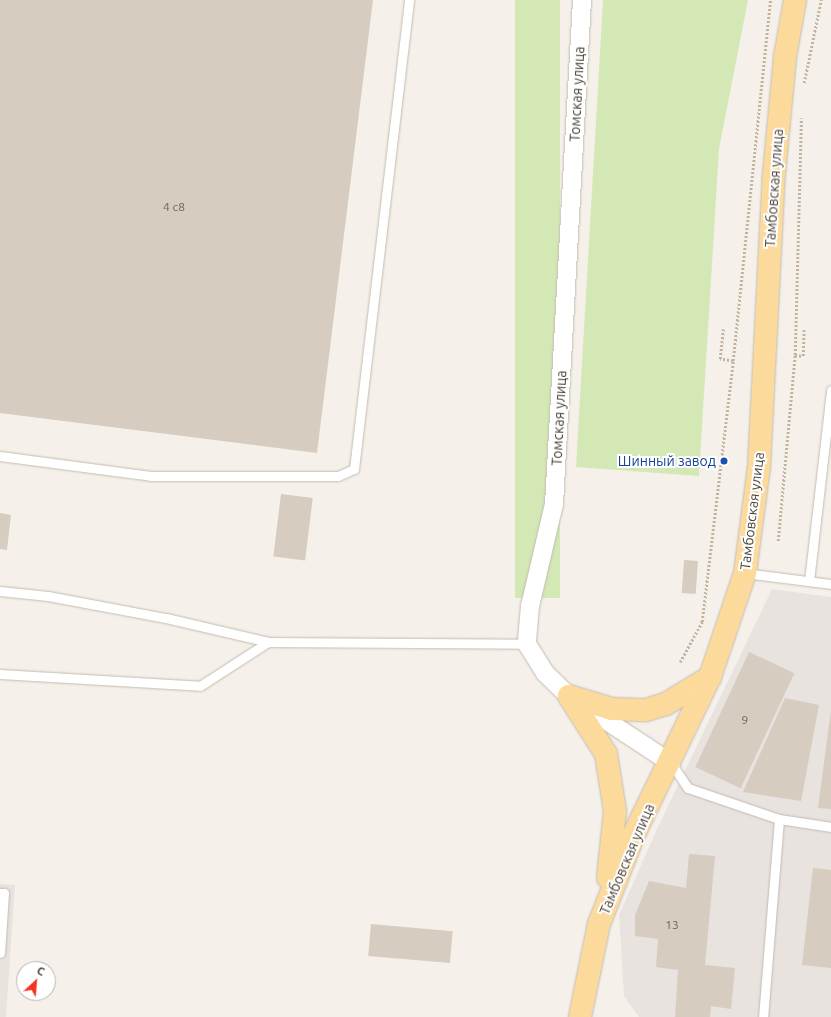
<!DOCTYPE html>
<meta charset="utf-8">
<style>
body{margin:0}
#map{position:relative;width:831px;height:1017px;overflow:hidden;background:#f5f1ea;font-family:Ubuntu,sans-serif}
div>[style]{position:absolute}
[style*='--x']{left:calc(var(--x)*1px);top:calc(var(--y)*1px);width:calc(var(--w)*1px);rotate:calc(var(--a)*1deg)}
.industrial>*{inset:0;background:#e8e3df}
.green>*{inset:0;background:#d4e8b5;transform-origin:0 0}
.building>*{inset:0;background:#d6ccc0;transform-origin:0 0}
.path>*{height:2.5px;margin-top:-1.25px;transform-origin:0;background:repeating-linear-gradient(90deg,#c2b39e 0 2px,transparent 0 4px)}
.roads{filter:drop-shadow(0 0 1px #c3bbb0) drop-shadow(0 0 1px #c3bbb0)}
.service>*{height:9px;margin:-4.5px;padding:0 4.5px;transform-origin:4.5px;border-radius:4.5px;background:#fff}
.minor>*{height:18px;margin:-9px;padding:0 9px;transform-origin:9px;border-radius:9px;background:#fff}
.primary>*{height:22px;margin:-11px;padding:0 11px;transform-origin:11px;border-radius:11px;background:#fcda9c}
.dots>*{width:11px;height:11px;translate:-50% -50%;box-sizing:border-box;border:2px solid #fff;border-radius:50%}
span{translate:-50% -50%;white-space:nowrap;text-align:center;line-height:1.15;-webkit-text-stroke:4px #fff;paint-order:stroke}
.number-label{font-size:12px;color:#6c645a}
.number-label span{-webkit-text-stroke-width:0}
.street-label{font-size:14px;color:#494138}
.transit-label{font-size:14px;color:#164399}
.right{translate:-100% -50%;text-align:right}
.north{position:absolute;left:16px;top:961px;width:40px;height:40px;box-sizing:border-box;background:#fff;border:1px solid #b6b3af;border-radius:50%;rotate:26deg;font-size:11px;font-weight:700;line-height:16px;text-align:center;color:#494138}
.north::after{content:'';display:block;margin:auto;width:14px;height:18px;background:#f53321;clip-path:polygon(50% 0,100% 100%,50% 72%,0 100%)}
</style>
<div id="map">
<div class="industrial">
<div style="clip-path:polygon(772px 589px,831px 597px,831px 1017px,639px 1017px,624px 996px,619px 915px,657px 829px)"></div>
<div style="clip-path:polygon(0 884px,15px 885px,6px 1017px,0 1017px)"></div>
</div>
<div class="green">
<div style="left:515px;top:0;width:45px;height:598px"></div>
<div style="clip-path:polygon(603px 0,748px 0,719px 149px,699px 476px,576px 467px)"></div>
</div>
<div class="building">
<div style="clip-path:polygon(0 0,373px 0,317px 453px,0 413px)"></div>
<div style="left:281px;top:494px;width:32px;height:63px;rotate:7deg"></div>
<div style="clip-path:polygon(0 513px,11px 515px,7px 550px,0 549px)"></div>
<div style="left:684px;top:560px;width:14px;height:33px;rotate:4deg"></div>
<div style="left:749px;top:652px;width:50px;height:127px;rotate:25deg"></div>
<div style="clip-path:polygon(785px 698px,819px 705px,801px 801px,743px 792px)"></div>
<div style="clip-path:polygon(831px 710px,831px 809px,818px 808px)"></div>
<div style="clip-path:polygon(689px 854px,715px 856px,705px 965px,735px 968px,731px 1009px,711px 1006px,710px 1017px,675px 1017px,678px 970px,656px 967px,658px 939px,635px 936px,635px 915px,649px 881px,686px 888px)"></div>
<div style="clip-path:polygon(813px 868px,831px 870px,831px 968px,802px 965px)"></div>
<div style="left:371px;top:924px;width:82px;height:32px;rotate:5deg"></div>
</div>
<div class="path">
<div style="--x:804;--y:83;--w:85;--a:-78.4"></div>
<div style="--x:795;--y:355;--w:237;--a:-88.5"></div>
<div style="--x:733;--y:361;--w:363;--a:-84.1"></div>
<div style="--x:778;--y:541;--w:187;--a:-84.8"></div>
<div style="--x:795;--y:355;--w:8;--a:7"></div>
<div style="--x:803;--y:356;--w:26;--a:-88"></div>
<div style="--x:680;--y:662;--w:46;--a:-61.2"></div>
<div style="--x:702;--y:622;--w:263;--a:-83.2"></div>
<div style="--x:733;--y:361;--w:13;--a:-171"></div>
<div style="--x:720;--y:359;--w:30;--a:-84"></div>
</div>
<div class="roads">
<div class="service">
<div style="--x:0;--y:456;--w:152;--a:7.5"></div>
<div style="--x:151;--y:476;--w:187;--a:0"></div>
<div style="--x:338;--y:476;--w:17;--a:-24"></div>
<div style="--x:354;--y:469;--w:472;--a:-83.3"></div>
<div style="--x:745;--y:573;--w:87;--a:7.3"></div>
<div style="--x:809;--y:581;--w:192;--a:-83.4"></div>
<div style="--x:0;--y:591;--w:48;--a:5.9"></div>
<div style="--x:48;--y:596;--w:120;--a:10.6"></div>
<div style="--x:166;--y:618;--w:105;--a:13.2"></div>
<div style="--x:0;--y:674;--w:200;--a:3.4"></div>
<div style="--x:200;--y:686;--w:81;--a:-32.9"></div>
<div style="--x:268;--y:642;--w:259;--a:0.4"></div>
<div style="--x:671;--y:763;--w:30;--a:56"></div>
<div style="--x:688;--y:788;--w:96;--a:18.8"></div>
<div style="--x:779;--y:819;--w:199;--a:94.6"></div>
<div style="--x:779;--y:819;--w:53;--a:8.7"></div>
<div style="--x:0;--y:893;--w:4;--a:0"></div>
<div style="--x:4;--y:893;--w:60;--a:93.8"></div>
</div>
<div class="minor">
<div style="--x:582;--y:0;--w:505;--a:93.18"></div>
<div style="--x:554;--y:504;--w:105;--a:103.2"></div>
<div style="--x:530;--y:606;--w:38;--a:95"></div>
<div style="--x:527;--y:644;--w:34;--a:58"></div>
<div style="--x:545;--y:673;--w:33;--a:44"></div>
<div style="--x:569;--y:696;--w:122;--a:33.3"></div>
</div>
<div class="primary">
<div style="--x:569;--y:696;--w:69;--a:57.5"></div>
<div style="--x:606;--y:754;--w:58;--a:81"></div>
<div style="--x:615;--y:811;--w:67;--a:96"></div>
<div style="--x:569;--y:696;--w:45;--a:16.8"></div>
<div style="--x:612;--y:709;--w:34;--a:2"></div>
<div style="--x:646;--y:710;--w:21;--a:-17"></div>
<div style="--x:666;--y:704;--w:52;--a:-31.5"></div>
<div style="--x:580;--y:1017;--w:95;--a:-78.5"></div>
<div style="--x:599;--y:924;--w:99;--a:-68.6"></div>
<div style="--x:635;--y:832;--w:172;--a:-64.2"></div>
<div style="--x:710;--y:677;--w:110;--a:-71.4"></div>
<div style="--x:745;--y:573;--w:107;--a:-82.5"></div>
<div style="--x:759;--y:467;--w:293;--a:-87.1"></div>
<div style="--x:774;--y:174;--w:118;--a:-84.6"></div>
<div style="--x:785;--y:57;--w:58;--a:-80"></div>
</div>
</div>
<div class="dots">
<div style="left:724px;top:461px;background:#1a4fb4"></div>
</div>
<div class="number-label">
<span style="left:174px;top:207px">4 с8</span>
<span style="left:745px;top:720px">9</span>
<span style="left:672px;top:925px">13</span>
</div>
<div class="street-label">
<span style="left:577px;top:94px;rotate:-87deg">Томская улица</span>
<span style="left:774px;top:188px;rotate:-86deg">Тамбовская улица</span>
<span style="left:559px;top:418px;rotate:-87deg">Томская улица</span>
<span style="left:752px;top:511px;rotate:-83deg">Тамбовская улица</span>
<span style="left:627px;top:859px;rotate:-67deg">Тамбовская улица</span>
</div>
<div class="transit-label">
<span class="right" style="left:716px;top:461px">Шинный завод</span>
</div>
<div class="north">С</div>
</div>
